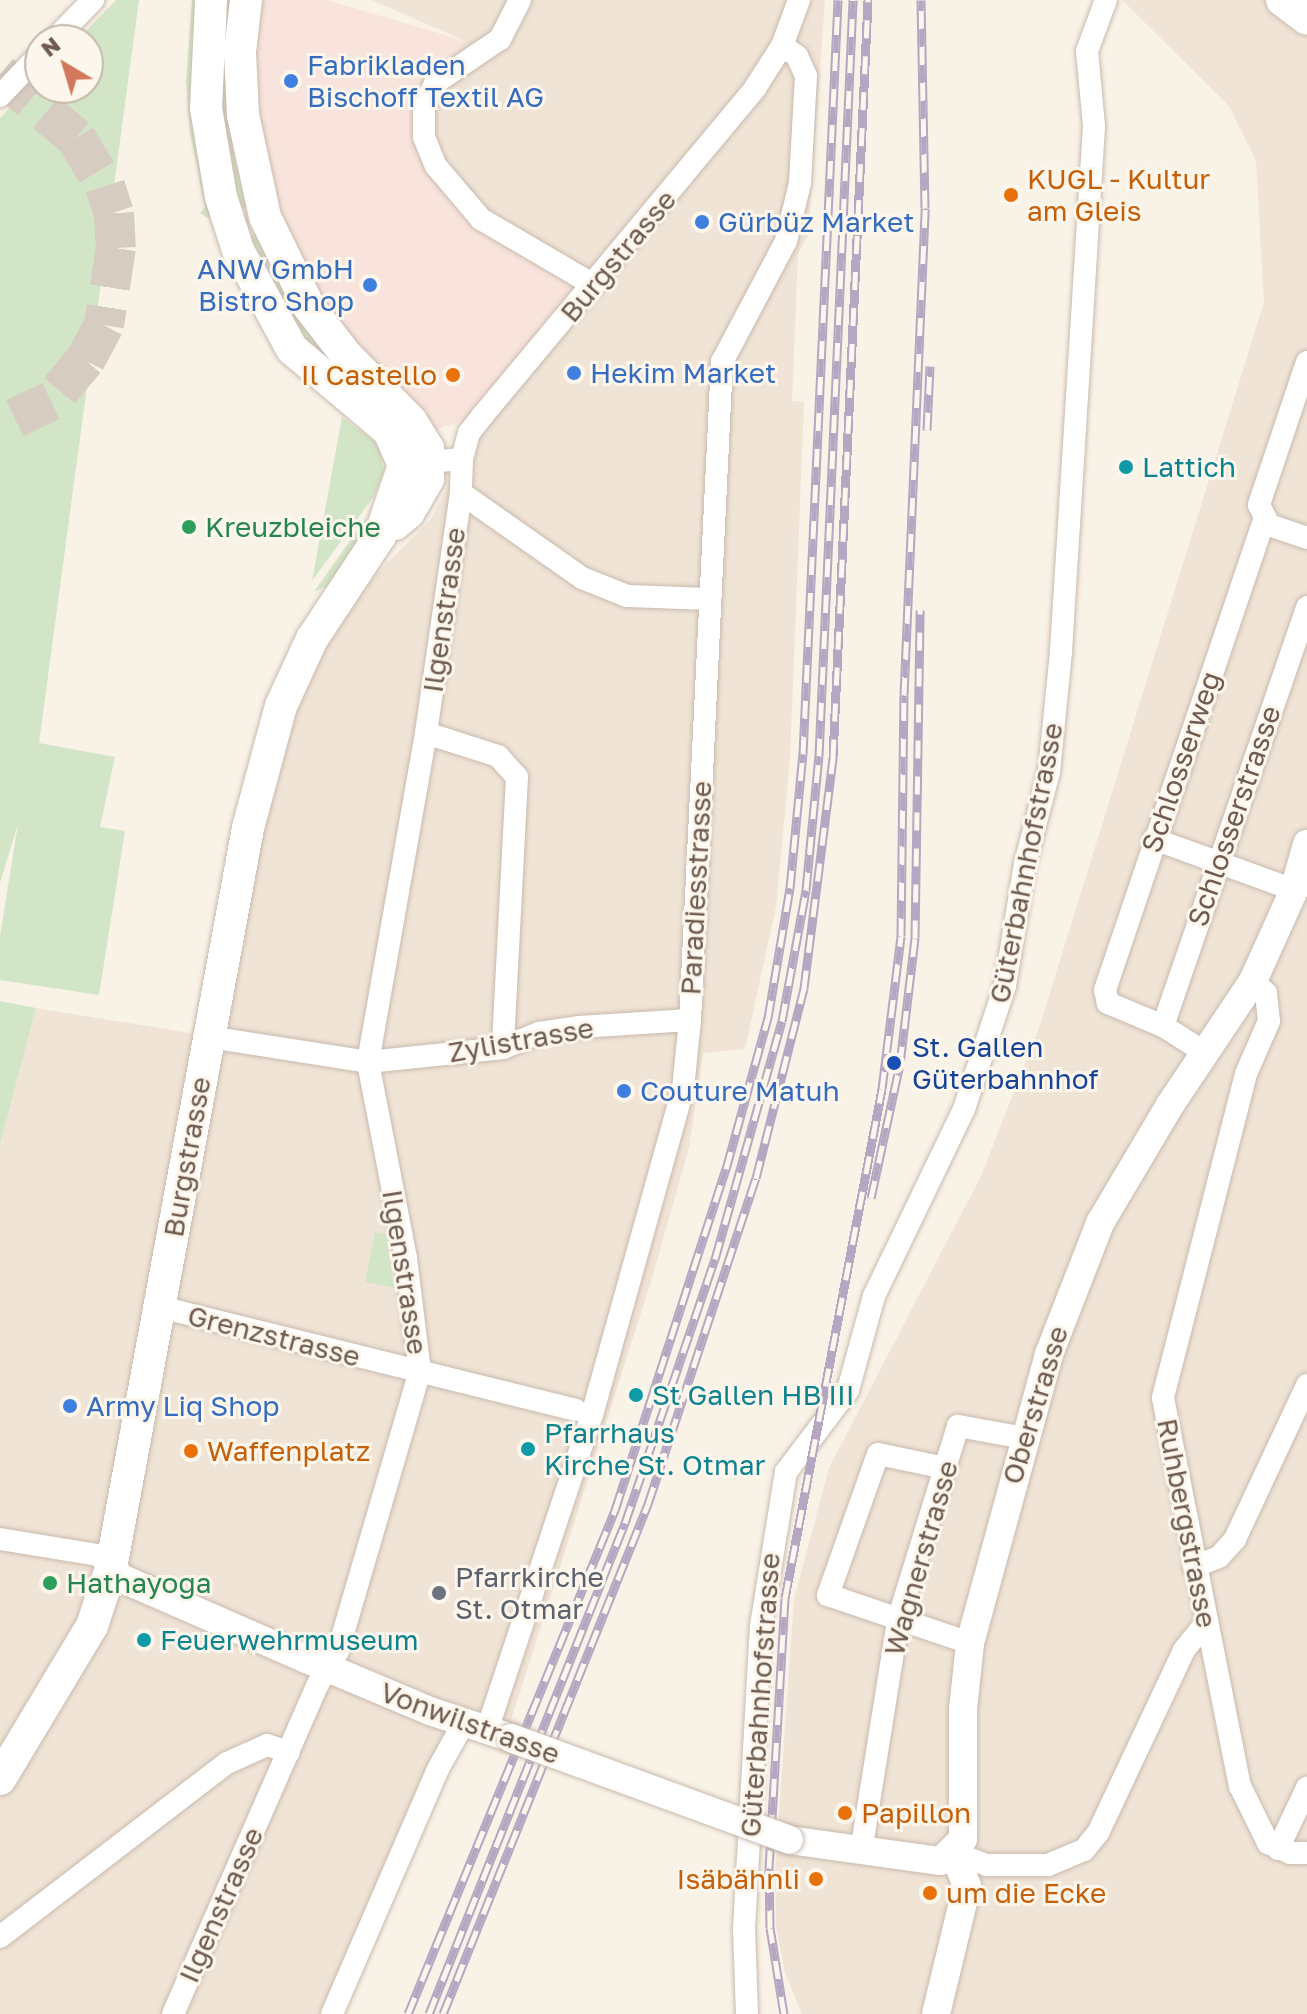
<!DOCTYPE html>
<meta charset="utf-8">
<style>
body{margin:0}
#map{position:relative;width:1307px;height:2014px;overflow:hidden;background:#f9f2e7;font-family:"Golos Text",sans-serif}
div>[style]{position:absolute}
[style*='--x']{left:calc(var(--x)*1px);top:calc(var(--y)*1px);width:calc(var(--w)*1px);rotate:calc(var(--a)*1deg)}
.residential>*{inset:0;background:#f0e4d6}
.commercial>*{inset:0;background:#f8e4dc}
.green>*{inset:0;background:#d3e5c7}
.motorway-tunnel>*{height:40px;margin-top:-20px;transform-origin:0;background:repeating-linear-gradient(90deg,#d6ccc1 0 40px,transparent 0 60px)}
.roads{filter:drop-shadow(0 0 2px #c9baae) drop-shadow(0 0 2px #c9baae)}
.minor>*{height:22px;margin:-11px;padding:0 11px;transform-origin:11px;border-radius:11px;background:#fff}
.tertiary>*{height:28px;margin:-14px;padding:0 14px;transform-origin:14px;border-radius:14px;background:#fff}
.secondary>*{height:32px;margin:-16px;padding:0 16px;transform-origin:16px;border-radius:16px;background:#fff}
.rail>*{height:9px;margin-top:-4.5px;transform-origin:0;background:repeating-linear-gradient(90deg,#fcf6ec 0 18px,#b5a7c1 0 36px);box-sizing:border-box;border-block:2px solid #b5a7c1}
.bridges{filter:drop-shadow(0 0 2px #c9baae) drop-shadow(0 0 2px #c9baae)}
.tertiary-bridge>*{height:28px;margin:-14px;padding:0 14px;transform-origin:14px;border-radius:14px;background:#fff}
.dots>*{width:22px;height:22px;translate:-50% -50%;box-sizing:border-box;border:4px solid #fcf6ec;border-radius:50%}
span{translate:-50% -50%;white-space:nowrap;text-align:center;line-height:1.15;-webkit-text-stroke:6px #fcf6ec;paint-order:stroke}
.shop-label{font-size:28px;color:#366cbe}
.left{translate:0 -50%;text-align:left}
.right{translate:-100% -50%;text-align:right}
.food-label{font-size:28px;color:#c56008}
.street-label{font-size:28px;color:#6f5b4f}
.culture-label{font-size:28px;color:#0d838f}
.leisure-label{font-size:28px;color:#27864d}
.transit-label{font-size:28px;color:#164399}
.worship-label{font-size:28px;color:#5b616d}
.north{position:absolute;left:24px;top:24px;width:80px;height:80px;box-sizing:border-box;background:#fcf6ec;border:2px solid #c4b8ad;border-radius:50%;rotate:322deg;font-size:22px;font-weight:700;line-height:32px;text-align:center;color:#6f5b4f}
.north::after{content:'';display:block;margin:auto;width:28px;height:36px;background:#d3785c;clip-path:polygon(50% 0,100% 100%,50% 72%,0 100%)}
</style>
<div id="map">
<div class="residential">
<div style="clip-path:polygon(372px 0,825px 0,808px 236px,798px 253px,792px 401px,804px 402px,790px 759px,776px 907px,745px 1049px,703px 1053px,689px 1148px,650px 1285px,506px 1736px,463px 1724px,335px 2014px,0 2014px,0 1145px,36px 1008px,209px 1036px,312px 639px,431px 519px,462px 459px,502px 234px,436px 166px,424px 108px,465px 41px)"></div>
<div style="clip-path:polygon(1122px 0,1307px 0,1307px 2014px,802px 2014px,785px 1973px,776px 1927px,775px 1871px,794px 1599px,829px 1468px,981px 1176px,1040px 1025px,1264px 302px,1256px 161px,1229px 106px)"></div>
</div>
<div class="commercial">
<div style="clip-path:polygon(252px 0,327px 0,465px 41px,424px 108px,452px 190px,594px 285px,483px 415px,421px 434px,346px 355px,252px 171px)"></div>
</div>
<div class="green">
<div style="clip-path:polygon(116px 0,139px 0,39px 743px,115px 757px,100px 827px,125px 831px,99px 995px,0 980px,0 936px,18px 824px,0 883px,0 118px,40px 77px,40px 88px,88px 88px,88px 40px,77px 40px)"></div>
<div style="clip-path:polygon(192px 0,198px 0,192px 77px,211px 220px,200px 213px,205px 207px,190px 133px,186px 81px)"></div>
<div style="clip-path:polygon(220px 0,236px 0,251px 206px,234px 212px,214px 46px)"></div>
<div style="clip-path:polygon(260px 232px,351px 376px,316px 362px,243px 239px)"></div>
<div style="clip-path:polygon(342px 417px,379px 445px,384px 471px,374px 496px,312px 581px)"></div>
<div style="clip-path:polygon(365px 519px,371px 523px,367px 529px,327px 586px,314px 592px)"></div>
<div style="clip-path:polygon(0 1001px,36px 1008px,0 1145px)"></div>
<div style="clip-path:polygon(375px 1232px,387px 1234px,394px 1288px,365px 1282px)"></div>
</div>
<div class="motorway-tunnel">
<div style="--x:0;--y:74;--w:99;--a:40.1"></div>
<div style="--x:76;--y:138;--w:56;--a:58.9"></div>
<div style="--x:105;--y:186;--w:28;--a:72"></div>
<div style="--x:114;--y:213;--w:35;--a:87"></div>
<div style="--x:116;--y:248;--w:78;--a:98.9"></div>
<div style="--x:104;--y:325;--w:40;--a:118"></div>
<div style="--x:85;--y:360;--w:53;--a:129.7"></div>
<div style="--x:51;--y:401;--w:56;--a:154.8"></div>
</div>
<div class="roads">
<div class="minor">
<div style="--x:520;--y:0;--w:44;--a:117.1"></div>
<div style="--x:500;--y:39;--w:78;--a:145.9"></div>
<div style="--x:435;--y:83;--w:27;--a:114"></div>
<div style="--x:424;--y:108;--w:29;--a:90"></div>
<div style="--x:424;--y:137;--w:31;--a:68"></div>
<div style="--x:436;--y:166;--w:70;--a:49.7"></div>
<div style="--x:481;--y:219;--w:131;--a:30.3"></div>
<div style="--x:54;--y:40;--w:56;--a:-45.7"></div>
<div style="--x:0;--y:96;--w:58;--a:-46.4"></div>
<div style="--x:1307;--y:362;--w:151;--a:108.6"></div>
<div style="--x:1259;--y:505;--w:22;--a:63"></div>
<div style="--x:1269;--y:525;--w:40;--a:18.9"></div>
<div style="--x:462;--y:459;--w:34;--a:92"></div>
<div style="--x:461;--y:493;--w:148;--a:35.1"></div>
<div style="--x:582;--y:578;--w:48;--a:21.8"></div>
<div style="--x:627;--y:596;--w:83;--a:2.1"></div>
<div style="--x:417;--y:463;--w:45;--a:-5.1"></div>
<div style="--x:462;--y:459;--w:27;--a:-75"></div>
<div style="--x:469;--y:433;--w:23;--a:-52"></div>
<div style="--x:483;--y:415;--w:425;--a:-50.2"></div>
<div style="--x:755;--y:88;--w:50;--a:-57.3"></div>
<div style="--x:782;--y:46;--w:49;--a:-69.7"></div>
<div style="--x:426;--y:733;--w:76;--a:17.7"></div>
<div style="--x:498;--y:756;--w:28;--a:48"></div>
<div style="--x:517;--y:777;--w:271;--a:93"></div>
<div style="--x:1154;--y:839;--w:149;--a:20"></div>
<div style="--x:1253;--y:981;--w:18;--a:43"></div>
<div style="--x:1266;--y:993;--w:28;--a:84"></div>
<div style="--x:1269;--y:1021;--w:58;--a:113.5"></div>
<div style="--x:1246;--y:1074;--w:334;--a:104.4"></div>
<div style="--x:1163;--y:1398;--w:396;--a:78.8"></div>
<div style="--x:1240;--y:1786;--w:64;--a:63.8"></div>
<div style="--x:1268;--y:1843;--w:24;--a:24"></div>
<div style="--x:1290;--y:1853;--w:17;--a:0"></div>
<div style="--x:1163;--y:1026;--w:443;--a:-71"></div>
<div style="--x:209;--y:1037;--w:161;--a:8.9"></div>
<div style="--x:368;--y:1062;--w:136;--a:-5.9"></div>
<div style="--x:503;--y:1048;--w:39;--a:-23"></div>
<div style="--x:539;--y:1033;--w:40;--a:-8.5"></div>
<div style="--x:579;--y:1027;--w:111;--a:-3.6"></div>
<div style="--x:1207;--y:1054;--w:52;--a:-147.5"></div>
<div style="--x:1163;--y:1026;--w:60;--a:-157.3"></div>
<div style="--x:1108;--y:1003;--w:13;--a:-103"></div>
<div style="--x:1105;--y:990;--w:495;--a:-71.3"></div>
<div style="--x:160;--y:1307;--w:428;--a:13.9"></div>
<div style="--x:945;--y:1468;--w:68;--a:-168.2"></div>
<div style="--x:878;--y:1454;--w:150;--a:109.5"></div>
<div style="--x:828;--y:1595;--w:150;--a:18.7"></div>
<div style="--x:0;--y:1539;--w:99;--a:9.3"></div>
<div style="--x:98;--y:1555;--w:18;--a:45"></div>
<div style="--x:1194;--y:1567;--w:27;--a:-22"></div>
<div style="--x:1219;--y:1557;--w:24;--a:-48"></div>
<div style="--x:1235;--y:1539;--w:170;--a:-64.9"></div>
<div style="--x:487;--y:1730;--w:332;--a:-71.6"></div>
<div style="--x:592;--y:1415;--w:338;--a:-74.4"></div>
<div style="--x:683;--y:1089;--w:69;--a:-84.2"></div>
<div style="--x:690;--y:1020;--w:659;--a:-87.22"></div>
<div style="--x:722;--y:362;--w:137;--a:-62.1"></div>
<div style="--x:786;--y:241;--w:60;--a:-76.4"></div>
<div style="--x:800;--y:183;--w:107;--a:-86.8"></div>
<div style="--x:806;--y:76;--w:22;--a:-114"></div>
<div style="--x:797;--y:56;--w:18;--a:-146"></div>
<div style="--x:1278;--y:1849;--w:68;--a:-64.6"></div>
<div style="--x:861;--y:1852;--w:235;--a:-80.9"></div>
<div style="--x:898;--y:1620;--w:203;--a:-72.8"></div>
<div style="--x:958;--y:1426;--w:67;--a:10.3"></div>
<div style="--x:954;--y:1853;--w:35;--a:20"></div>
<div style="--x:987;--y:1865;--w:61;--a:0"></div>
<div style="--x:1048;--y:1865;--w:39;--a:-23"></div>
<div style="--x:1084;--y:1850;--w:22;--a:-51"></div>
<div style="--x:1098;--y:1833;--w:202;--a:-64.8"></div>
<div style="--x:1184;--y:1650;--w:35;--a:-51"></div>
<div style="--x:0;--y:1937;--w:286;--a:-37.5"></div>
<div style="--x:227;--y:1763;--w:44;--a:-24.2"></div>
<div style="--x:267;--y:1745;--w:23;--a:18"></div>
<div style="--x:173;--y:2014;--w:360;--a:-66.3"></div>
<div style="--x:318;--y:1684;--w:39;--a:-59"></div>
<div style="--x:338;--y:1651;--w:292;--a:-73.7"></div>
<div style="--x:420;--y:1371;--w:114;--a:-97.1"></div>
<div style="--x:406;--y:1258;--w:200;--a:-101"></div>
<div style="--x:368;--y:1062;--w:334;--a:-80"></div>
<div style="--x:426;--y:733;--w:243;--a:-81.7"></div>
<div style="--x:332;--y:2014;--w:267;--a:-66.6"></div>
<div style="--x:438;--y:1769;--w:51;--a:-60.9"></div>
<div style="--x:747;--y:2014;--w:85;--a:-92"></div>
<div style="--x:744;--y:1929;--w:303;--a:-86.8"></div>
<div style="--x:761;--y:1626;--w:156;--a:-80.8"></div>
<div style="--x:786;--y:1472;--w:103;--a:-52.9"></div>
<div style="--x:848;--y:1390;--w:98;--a:-74.5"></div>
<div style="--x:874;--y:1296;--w:208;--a:-64.3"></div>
<div style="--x:964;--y:1109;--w:130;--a:-71.6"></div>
<div style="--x:1005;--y:986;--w:124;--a:-80.7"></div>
<div style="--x:1025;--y:864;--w:95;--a:-75.4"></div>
<div style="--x:1049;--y:772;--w:122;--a:-84.3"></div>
<div style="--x:1061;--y:651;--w:526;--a:-86.4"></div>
<div style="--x:1094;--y:126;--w:75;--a:-95.3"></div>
<div style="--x:1087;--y:51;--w:54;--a:-69.6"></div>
</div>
<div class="tertiary">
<div style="--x:111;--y:1568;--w:16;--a:43"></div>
<div style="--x:123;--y:1579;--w:197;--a:23.6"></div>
<div style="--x:304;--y:1658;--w:137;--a:22.8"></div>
<div style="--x:430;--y:1711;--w:85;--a:18.4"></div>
<div style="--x:789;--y:1840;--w:153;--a:7.9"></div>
<div style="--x:941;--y:1861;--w:31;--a:-45"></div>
<div style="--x:963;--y:1839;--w:130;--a:-90"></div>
<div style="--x:963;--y:1709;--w:66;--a:-83.9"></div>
<div style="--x:970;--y:1643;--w:300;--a:-74.7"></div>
<div style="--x:1049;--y:1354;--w:141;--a:-68.7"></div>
<div style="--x:1100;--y:1223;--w:137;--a:-59.3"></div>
<div style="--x:1170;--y:1105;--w:149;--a:-56.2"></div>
<div style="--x:1253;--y:981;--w:100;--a:-65.7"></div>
<div style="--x:1294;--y:890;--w:48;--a:-74.2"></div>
<div style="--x:936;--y:2014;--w:132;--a:-76.4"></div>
<div style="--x:967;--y:1886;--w:35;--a:-112"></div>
</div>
<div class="secondary">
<div style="--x:246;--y:0;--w:52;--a:96.6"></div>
<div style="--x:240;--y:52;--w:63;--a:87.3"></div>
<div style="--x:243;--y:115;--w:104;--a:77.8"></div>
<div style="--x:265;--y:217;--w:100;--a:63.9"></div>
<div style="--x:309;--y:307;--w:61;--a:52.4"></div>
<div style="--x:346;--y:355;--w:93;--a:45.4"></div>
<div style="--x:411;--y:421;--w:32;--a:58"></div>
<div style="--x:428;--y:448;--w:31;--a:90"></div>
<div style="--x:428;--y:479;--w:39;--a:120"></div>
<div style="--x:408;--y:513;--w:17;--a:140"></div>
<div style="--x:1282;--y:0;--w:31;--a:37"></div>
<div style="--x:0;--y:1779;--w:179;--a:-59"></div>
<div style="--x:92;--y:1626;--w:61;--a:-71.9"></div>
<div style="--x:111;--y:1568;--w:753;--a:-79.51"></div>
<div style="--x:248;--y:828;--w:126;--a:-74.9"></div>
<div style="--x:281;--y:706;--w:74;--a:-65.2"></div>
<div style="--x:312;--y:639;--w:123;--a:-56.6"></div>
<div style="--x:380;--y:536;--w:75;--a:-71.3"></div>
<div style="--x:404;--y:465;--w:37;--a:-114"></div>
<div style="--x:389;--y:431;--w:127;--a:-139.8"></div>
<div style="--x:292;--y:349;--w:113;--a:-118.6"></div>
<div style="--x:238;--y:250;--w:56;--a:-107.8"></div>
<div style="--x:221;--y:197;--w:90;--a:-99.6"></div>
<div style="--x:206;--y:108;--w:108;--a:-87.3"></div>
</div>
</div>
<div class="rail">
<div style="--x:927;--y:430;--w:64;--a:-87.3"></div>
<div style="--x:871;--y:1198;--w:137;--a:-77.8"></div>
<div style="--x:900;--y:1064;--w:127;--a:-83.2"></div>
<div style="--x:915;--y:938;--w:328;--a:-89.1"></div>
<div style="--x:408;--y:2014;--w:545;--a:-67.67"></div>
<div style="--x:615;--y:1510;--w:359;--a:-72"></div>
<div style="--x:726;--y:1169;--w:157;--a:-74.5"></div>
<div style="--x:768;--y:1018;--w:132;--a:-80.4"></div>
<div style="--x:790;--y:888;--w:135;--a:-84.5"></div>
<div style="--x:803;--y:754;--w:755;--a:-87.34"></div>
<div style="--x:429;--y:2014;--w:529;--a:-68.24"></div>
<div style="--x:625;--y:1523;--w:279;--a:-71.2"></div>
<div style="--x:715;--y:1259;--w:247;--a:-74.3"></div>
<div style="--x:782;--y:1021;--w:133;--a:-79.6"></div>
<div style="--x:806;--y:890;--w:135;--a:-84.5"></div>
<div style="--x:819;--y:756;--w:757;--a:-87.42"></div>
<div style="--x:443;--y:2014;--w:550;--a:-68.1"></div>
<div style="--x:648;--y:1504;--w:343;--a:-71.7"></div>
<div style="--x:756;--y:1178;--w:196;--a:-75.8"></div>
<div style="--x:804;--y:988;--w:233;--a:-82.8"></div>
<div style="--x:833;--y:757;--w:758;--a:-87.35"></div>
<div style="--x:784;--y:2014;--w:87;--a:-99.2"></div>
<div style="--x:770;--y:1928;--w:60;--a:-91"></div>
<div style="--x:769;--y:1868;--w:270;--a:-86.6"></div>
<div style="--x:785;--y:1598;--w:518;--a:-79.21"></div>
<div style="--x:882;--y:1089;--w:154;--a:-82.9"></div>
<div style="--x:901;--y:936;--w:241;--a:-89.3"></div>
<div style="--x:904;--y:695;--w:487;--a:-87.5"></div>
<div style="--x:925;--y:208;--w:208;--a:-91.1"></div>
</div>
<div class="bridges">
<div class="tertiary-bridge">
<div style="--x:511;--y:1738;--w:296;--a:20.1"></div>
</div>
</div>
<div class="dots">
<div style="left:291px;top:81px;background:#3f7fe0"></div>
<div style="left:1011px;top:195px;background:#e8710a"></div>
<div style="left:702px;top:222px;background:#3f7fe0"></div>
<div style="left:370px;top:285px;background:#3f7fe0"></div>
<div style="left:574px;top:373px;background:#3f7fe0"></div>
<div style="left:453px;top:375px;background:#e8710a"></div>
<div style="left:1126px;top:467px;background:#0f9aa8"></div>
<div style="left:189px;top:527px;background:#2e9e5b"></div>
<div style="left:894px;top:1063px;background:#1a4fb4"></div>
<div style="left:624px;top:1091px;background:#3f7fe0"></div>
<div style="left:636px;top:1395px;background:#0f9aa8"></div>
<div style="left:70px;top:1406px;background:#3f7fe0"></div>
<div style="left:528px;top:1449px;background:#0f9aa8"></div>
<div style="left:191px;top:1451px;background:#e8710a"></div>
<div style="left:50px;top:1583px;background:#2e9e5b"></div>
<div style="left:439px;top:1593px;background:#6b7280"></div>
<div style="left:144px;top:1640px;background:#0f9aa8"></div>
<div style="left:845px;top:1813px;background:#e8710a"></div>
<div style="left:816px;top:1879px;background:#e8710a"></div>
<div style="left:930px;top:1893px;background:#e8710a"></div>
</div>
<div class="shop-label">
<span class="left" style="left:307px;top:81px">Fabrikladen<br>Bischoff Textil AG</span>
<span class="left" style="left:718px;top:222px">Gürbüz Market</span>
<span class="right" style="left:354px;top:285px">ANW GmbH<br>Bistro Shop</span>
<span class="left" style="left:590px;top:373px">Hekim Market</span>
<span class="left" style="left:640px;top:1091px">Couture Matuh</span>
<span class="left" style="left:86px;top:1406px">Army Liq Shop</span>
</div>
<div class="food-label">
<span class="left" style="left:1027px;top:195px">KUGL - Kultur<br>am Gleis</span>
<span class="right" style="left:437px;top:375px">Il Castello</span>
<span class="left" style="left:207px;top:1451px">Waffenplatz</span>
<span class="left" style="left:861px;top:1813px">Papillon</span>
<span class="right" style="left:800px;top:1879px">Isäbähnli</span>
<span class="left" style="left:946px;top:1893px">um die Ecke</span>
</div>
<div class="street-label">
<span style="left:618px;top:256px;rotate:-50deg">Burgstrasse</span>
<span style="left:444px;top:610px;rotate:-82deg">Ilgenstrasse</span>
<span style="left:1181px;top:762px;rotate:-71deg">Schlosserweg</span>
<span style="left:1234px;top:816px;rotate:-71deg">Schlosserstrasse</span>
<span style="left:1026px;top:863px;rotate:-79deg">Güterbahnhofstrasse</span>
<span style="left:696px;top:888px;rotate:-87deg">Paradiesstrasse</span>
<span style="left:521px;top:1040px;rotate:-10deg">Zylistrasse</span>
<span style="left:187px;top:1157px;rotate:-80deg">Burgstrasse</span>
<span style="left:405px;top:1272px;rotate:81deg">Ilgenstrasse</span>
<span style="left:274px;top:1336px;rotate:14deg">Grenzstrasse</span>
<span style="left:1035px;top:1405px;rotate:-73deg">Oberstrasse</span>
<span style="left:1187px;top:1523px;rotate:79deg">Ruhbergstrasse</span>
<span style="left:921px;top:1558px;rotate:-74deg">Wagnerstrasse</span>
<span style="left:760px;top:1695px;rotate:-86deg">Güterbahnhofstrasse</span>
<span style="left:470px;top:1723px;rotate:20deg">Vonwilstrasse</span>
<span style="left:221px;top:1905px;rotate:-66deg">Ilgenstrasse</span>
</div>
<div class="culture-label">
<span class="left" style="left:1142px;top:467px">Lattich</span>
<span class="left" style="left:652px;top:1395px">St Gallen HB III</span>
<span class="left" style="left:544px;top:1449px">Pfarrhaus<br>Kirche St. Otmar</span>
<span class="left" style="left:160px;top:1640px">Feuerwehrmuseum</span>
</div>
<div class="leisure-label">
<span class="left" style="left:205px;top:527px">Kreuzbleiche</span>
<span class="left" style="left:66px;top:1583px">Hathayoga</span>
</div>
<div class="transit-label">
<span class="left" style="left:912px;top:1063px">St. Gallen<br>Güterbahnhof</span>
</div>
<div class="worship-label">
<span class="left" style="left:455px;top:1593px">Pfarrkirche<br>St. Otmar</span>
</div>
<div class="north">N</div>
</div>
